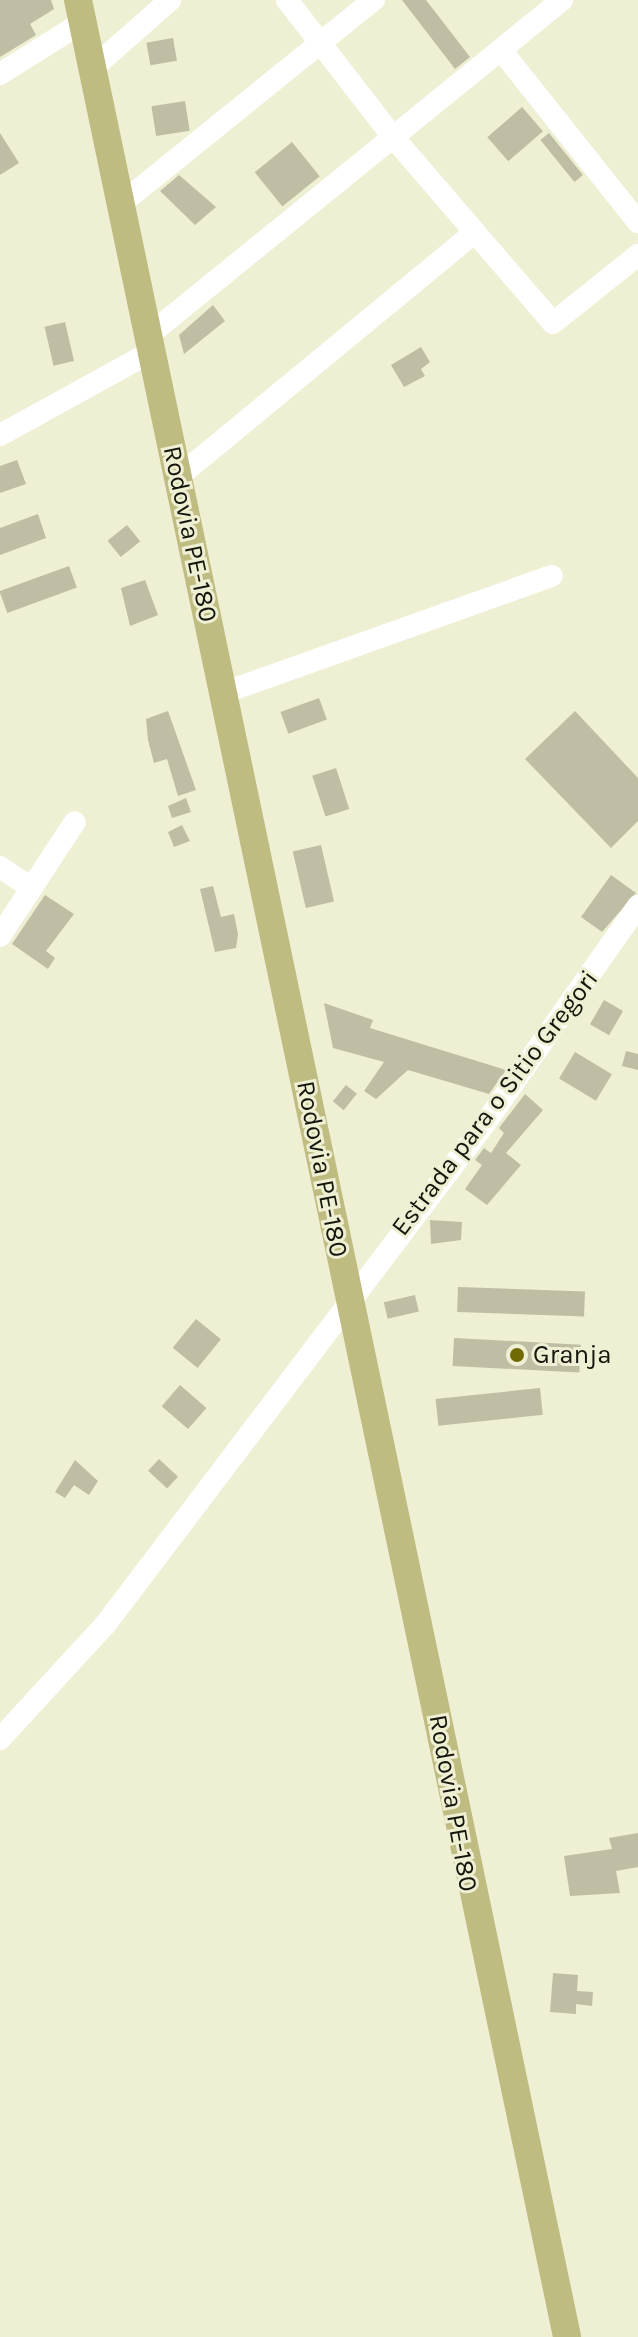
<!DOCTYPE html>
<style>
body{margin:0}
#map{position:relative;width:638px;height:2337px;overflow:hidden;background:#efefd4;font-family:Karla,sans-serif}
div>[style]{position:absolute}
[style*='--x']{left:calc(var(--x)*1px);top:calc(var(--y)*1px);width:calc(var(--w)*1px);rotate:calc(var(--a)*1deg)}
.building>*{inset:0;background:#bfbea5;transform-origin:0 0}
.minor>*{height:22px;margin:-11px;padding:0 11px;transform-origin:11px;border-radius:11px;background:#fff}
.major>*{height:28px;margin:-14px;padding:0 14px;transform-origin:14px;border-radius:14px;background:#bfbc82}
.dots>*{width:22px;height:22px;translate:-50% -50%;box-sizing:border-box;border:4px solid #efefd4;border-radius:50%}
span{translate:-50% -50%;white-space:nowrap;text-align:center;line-height:1.15;-webkit-text-stroke:6px #efefd4;paint-order:stroke}
.street-label{font-size:26px;color:#16160c}
.poi-label{font-size:26px;color:#16160c}
.left{translate:0 -50%;text-align:left}
</style>
<div id="map">
<div class="building">
<div style="clip-path:polygon(0 0,51px 0,54px 9px,30px 24px,36px 35px,0 57px)"></div>
<div style="clip-path:polygon(402px 0,426px 0,470px 57px,455px 69px)"></div>
<div style="left:173px;top:38px;width:23px;height:27px;rotate:80deg"></div>
<div style="left:185px;top:101px;width:30px;height:34px;rotate:81deg"></div>
<div style="left:522px;top:107px;width:32px;height:46px;rotate:49deg"></div>
<div style="clip-path:polygon(0 133px,19px 163px,0 175px)"></div>
<div style="left:549px;top:133px;width:54px;height:11px;rotate:51deg"></div>
<div style="left:292px;top:142px;width:44px;height:48px;rotate:51deg"></div>
<div style="clip-path:polygon(179px 175px,216px 207px,195px 225px,160px 191px)"></div>
<div style="clip-path:polygon(213px 305px,225px 321px,184px 354px,179px 335px)"></div>
<div style="left:65px;top:322px;width:40px;height:21px;rotate:77deg"></div>
<div style="clip-path:polygon(421px 347px,430px 362px,421px 369px,425px 376px,404px 387px,391px 365px)"></div>
<div style="clip-path:polygon(17px 460px,26px 484px,0 493px,0 466px)"></div>
<div style="clip-path:polygon(38px 514px,46px 538px,0 555px,0 528px)"></div>
<div style="left:127px;top:525px;width:21px;height:25px;rotate:51deg"></div>
<div style="left:69px;top:566px;width:23px;height:74px;rotate:70deg"></div>
<div style="clip-path:polygon(145px 580px,158px 615px,130px 626px,121px 588px)"></div>
<div style="left:319px;top:698px;width:23px;height:41px;rotate:70deg"></div>
<div style="clip-path:polygon(168px 711px,196px 790px,178px 796px,167px 759px,154px 763px,148px 740px,146px 719px)"></div>
<div style="clip-path:polygon(575px 711px,638px 778px,638px 821px,611px 848px,525px 759px)"></div>
<div style="left:336px;top:768px;width:43px;height:25px;rotate:72deg"></div>
<div style="clip-path:polygon(186px 798px,191px 812px,172px 818px,168px 806px)"></div>
<div style="clip-path:polygon(182px 825px,190px 841px,174px 847px,168px 832px)"></div>
<div style="left:321px;top:845px;width:58px;height:29px;rotate:77deg"></div>
<div style="clip-path:polygon(611px 875px,636px 893px,602px 932px,581px 917px)"></div>
<div style="clip-path:polygon(213px 886px,221px 917px,234px 914px,238px 934px,236px 948px,215px 952px,200px 889px)"></div>
<div style="clip-path:polygon(45px 895px,74px 914px,46px 951px,55px 958px,48px 969px,12px 944px)"></div>
<div style="left:604px;top:1000px;width:22px;height:28px;rotate:30deg"></div>
<div style="clip-path:polygon(324px 1003px,373px 1020px,370px 1028px,506px 1070px,489px 1094px,408px 1070px,376px 1099px,364px 1091px,384px 1062px,333px 1048px)"></div>
<div style="clip-path:polygon(626px 1051px,638px 1054px,638px 1070px,622px 1066px)"></div>
<div style="left:575px;top:1052px;width:43px;height:31px;rotate:31deg"></div>
<div style="left:346px;top:1085px;width:14px;height:21px;rotate:39deg"></div>
<div style="clip-path:polygon(525px 1094px,543px 1110px,506px 1153px,521px 1165px,487px 1205px,465px 1189px,482px 1165px,475px 1160px,484px 1148px,491px 1153px,504px 1133px,499px 1128px)"></div>
<div style="clip-path:polygon(430px 1220px,462px 1222px,461px 1240px,431px 1244px)"></div>
<div style="left:458px;top:1287px;width:127px;height:25px;rotate:2deg"></div>
<div style="left:415px;top:1295px;width:17px;height:32px;rotate:77deg"></div>
<div style="left:196px;top:1319px;width:32px;height:37px;rotate:39deg"></div>
<div style="left:454px;top:1338px;width:127px;height:28px;rotate:3deg"></div>
<div style="left:180px;top:1385px;width:35px;height:28px;rotate:41deg"></div>
<div style="left:540px;top:1388px;width:27px;height:105px;rotate:84deg"></div>
<div style="left:159px;top:1459px;width:26px;height:16px;rotate:43deg"></div>
<div style="clip-path:polygon(75px 1460px,98px 1481px,89px 1495px,74px 1485px,65px 1498px,55px 1492px)"></div>
<div style="clip-path:polygon(638px 1833px,638px 1867px,616px 1871px,620px 1893px,570px 1896px,564px 1856px,612px 1849px,609px 1838px)"></div>
<div style="clip-path:polygon(553px 1973px,578px 1975px,577px 1991px,593px 1992px,592px 2006px,576px 2004px,576px 2014px,550px 2012px)"></div>
</div>
<div class="minor">
<div style="--x:287;--y:0;--w:173;--a:52.3"></div>
<div style="--x:393;--y:137;--w:245;--a:49.3"></div>
<div style="--x:553;--y:323;--w:109;--a:-38.7"></div>
<div style="--x:501;--y:50;--w:220;--a:51.5"></div>
<div style="--x:93;--y:68;--w:103;--a:-41.4"></div>
<div style="--x:0;--y:74;--w:98;--a:-32.1"></div>
<div style="--x:122;--y:203;--w:324;--a:-38.9"></div>
<div style="--x:149;--y:335;--w:532;--a:-39.05"></div>
<div style="--x:0;--y:435;--w:175;--a:-28.8"></div>
<div style="--x:178;--y:477;--w:385;--a:-39.5"></div>
<div style="--x:223;--y:693;--w:349;--a:-19.6"></div>
<div style="--x:0;--y:867;--w:37;--a:34"></div>
<div style="--x:0;--y:936;--w:136;--a:-56.7"></div>
<div style="--x:0;--y:1739;--w:155;--a:-47.4"></div>
<div style="--x:105;--y:1625;--w:627;--a:-52.84"></div>
<div style="--x:484;--y:1125;--w:268;--a:-54.9"></div>
</div>
<div class="major">
<div style="--x:78;--y:0;--w:2388;--a:78.18"></div>
</div>
<div class="dots">
<div style="left:517px;top:1355px;background:#6f6a04"></div>
</div>
<div class="street-label">
<span style="left:190px;top:534px;rotate:78deg">Rodovia PE-180</span>
<span style="left:495px;top:1103px;rotate:-53deg">Estrada para o Sitio Gregori</span>
<span style="left:322px;top:1169px;rotate:79deg">Rodovia PE-180</span>
<span style="left:453px;top:1803px;rotate:80deg">Rodovia PE-180</span>
</div>
<div class="poi-label">
<span class="left" style="left:533px;top:1355px">Granja</span>
</div>
</div>
